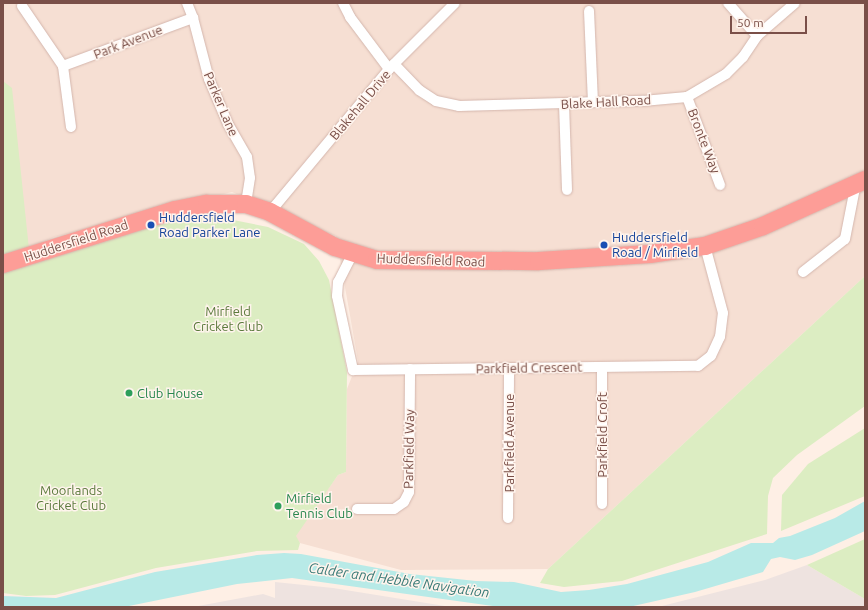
<!DOCTYPE html>
<style>
body{margin:0}
#map{position:relative;width:868px;height:610px;overflow:hidden;background:#feefe5;font-family:Ubuntu,sans-serif}
div>[style]{position:absolute}
[style*='--x']{left:calc(var(--x)*1px);top:calc(var(--y)*1px);width:calc(var(--w)*1px);rotate:calc(var(--a)*1deg)}
.residential>*{inset:0;background:#f6dfd3}
.industrial>*{inset:0;background:#eee3e0}
.green>*{inset:0;background:#dcedc2}
.water>*{inset:0;background:#b8eae7}
.roads{filter:drop-shadow(0 0 1px #d4b6ad) drop-shadow(0 0 1px #d4b6ad)}
.street>*{height:10px;margin:-5px;padding:0 5px;transform-origin:5px;border-radius:5px;background:#fff}
.highway>*{height:18px;margin:-9px;padding:0 9px;transform-origin:9px;border-radius:9px;background:#fd9d97}
.dots>*{width:11px;height:11px;translate:-50% -50%;box-sizing:border-box;border:2px solid #fff4ed;border-radius:50%}
span{translate:-50% -50%;white-space:nowrap;text-align:center;line-height:1.15;-webkit-text-stroke:3px #fff4ed;paint-order:stroke}
.street-label{font-size:13px;color:#7a4f48}
.transit-label{font-size:13px;color:#164399}
.left{translate:0 -50%;text-align:left}
.park-label{font-size:13px;color:#5b7a3c}
.leisure-label{font-size:13px;color:#27864d}
.water-label{font-size:14px;color:#377976;font-style:italic}
.frame{position:absolute;inset:0;border:4px solid #7a4f48;pointer-events:none}
.scale{position:absolute;left:730px;top:16px;width:77px;height:18px;box-sizing:border-box;border:2px solid #7a4f48;border-top:0;padding-left:5px;font-size:12px;line-height:14px;white-space:nowrap;color:#7a4f48;-webkit-text-stroke:3px #fff4ed;paint-order:stroke}
</style>
<div id="map">
<div class="residential">
<div style="clip-path:polygon(3px 3px,865px 3px,865px 276px,548px 569px,401px 570px,300px 543px,295px 536px,338px 475px,346px 472px,347px 389px,358px 361px,336px 236px,232px 192px,54px 237px,29px 249px,3px 256px)"></div>
</div>
<div class="industrial">
<div style="clip-path:polygon(807px 565px,865px 599px,865px 607px,658px 607px,765px 580px)"></div>
<div style="clip-path:polygon(275px 582px,333px 588px,451px 607px,193px 607px,263px 594px,275px 598px)"></div>
</div>
<div class="green">
<div style="clip-path:polygon(3px 81px,12px 88px,29px 249px,3px 256px)"></div>
<div style="clip-path:polygon(213px 216px,268px 227px,304px 244px,319px 261px,329px 280px,347px 372px,346px 472px,338px 475px,296px 536px,300px 543px,298px 550px,257px 551px,156px 568px,55px 595px,26px 596px,3px 593px,3px 268px,110px 237px,178px 220px)"></div>
<div style="clip-path:polygon(865px 276px,865px 406px,797px 455px,773px 478px,768px 496px,767px 534px,622px 581px,564px 587px,540px 583px,548px 569px)"></div>
<div style="clip-path:polygon(865px 428px,865px 496px,781px 531px,782px 495px,808px 464px)"></div>
<div style="clip-path:polygon(865px 539px,865px 599px,807px 565px)"></div>
</div>
<div class="water">
<div style="clip-path:polygon(865px 501px,865px 531px,812px 555px,795px 560px,780px 557px,771px 559px,763px 572px,695px 592px,629px 607px,500px 607px,292px 578px,237px 584px,124px 607px,3px 607px,3px 596px,56px 598px,155px 572px,257px 555px,284px 553px,301px 554px,410px 574px,476px 581px,514px 582px,561px 592px,589px 590px,627px 584px,708px 562px,751px 543px,773px 543px,779px 538px,790px 536px,835px 518px)"></div>
</div>
<div class="roads">
<div class="street">
<div style="--x:187;--y:3;--w:16;--a:68"></div>
<div style="--x:193;--y:18;--w:63;--a:75.3"></div>
<div style="--x:209;--y:79;--w:49;--a:67.1"></div>
<div style="--x:228;--y:124;--w:38;--a:60"></div>
<div style="--x:247;--y:157;--w:21;--a:82"></div>
<div style="--x:250;--y:178;--w:26;--a:99"></div>
<div style="--x:343;--y:3;--w:16;--a:63"></div>
<div style="--x:350;--y:17;--w:65;--a:53.1"></div>
<div style="--x:728;--y:3;--w:44;--a:48.7"></div>
<div style="--x:22;--y:6;--w:73;--a:55.7"></div>
<div style="--x:589;--y:11;--w:91;--a:87.5"></div>
<div style="--x:394;--y:64;--w:36;--a:46"></div>
<div style="--x:419;--y:90;--w:20;--a:33"></div>
<div style="--x:436;--y:101;--w:24;--a:12"></div>
<div style="--x:459;--y:106;--w:184;--a:-1.6"></div>
<div style="--x:643;--y:101;--w:44;--a:-5.2"></div>
<div style="--x:687;--y:97;--w:45;--a:-30.5"></div>
<div style="--x:726;--y:74;--w:24;--a:-45"></div>
<div style="--x:743;--y:57;--w:25;--a:-56"></div>
<div style="--x:757;--y:36;--w:50;--a:-41"></div>
<div style="--x:687;--y:97;--w:94;--a:69.4"></div>
<div style="--x:564;--y:104;--w:86;--a:88"></div>
<div style="--x:71;--y:127;--w:62;--a:-97.5"></div>
<div style="--x:63;--y:66;--w:139;--a:-20.3"></div>
<div style="--x:270;--y:212;--w:186;--a:-50.2"></div>
<div style="--x:389;--y:69;--w:93;--a:-45"></div>
<div style="--x:353;--y:253;--w:33;--a:117"></div>
<div style="--x:338;--y:282;--w:14;--a:94"></div>
<div style="--x:337;--y:296;--w:76;--a:77.8"></div>
<div style="--x:353;--y:370;--w:345;--a:-0.7"></div>
<div style="--x:698;--y:366;--w:16;--a:-38"></div>
<div style="--x:711;--y:356;--w:21;--a:-65"></div>
<div style="--x:720;--y:337;--w:24;--a:-83"></div>
<div style="--x:723;--y:313;--w:69;--a:-105"></div>
<div style="--x:803;--y:272;--w:53;--a:-38.2"></div>
<div style="--x:845;--y:239;--w:57;--a:-78.9"></div>
<div style="--x:602;--y:367;--w:137;--a:90"></div>
<div style="--x:357;--y:509;--w:37;--a:0"></div>
<div style="--x:394;--y:509;--w:12;--a:-35"></div>
<div style="--x:404;--y:502;--w:11;--a:-63"></div>
<div style="--x:409;--y:492;--w:123;--a:-89.5"></div>
<div style="--x:508;--y:518;--w:150;--a:-89.6"></div>
</div>
<div class="highway">
<div style="--x:3;--y:264;--w:180;--a:-17.4"></div>
<div style="--x:175;--y:210;--w:33;--a:-11"></div>
<div style="--x:207;--y:204;--w:39;--a:0"></div>
<div style="--x:246;--y:204;--w:25;--a:18"></div>
<div style="--x:270;--y:212;--w:74;--a:28.3"></div>
<div style="--x:335;--y:247;--w:44;--a:17.2"></div>
<div style="--x:377;--y:260;--w:162;--a:0.4"></div>
<div style="--x:539;--y:261;--w:111;--a:-3.6"></div>
<div style="--x:650;--y:254;--w:56;--a:-8.3"></div>
<div style="--x:705;--y:246;--w:61;--a:-19"></div>
<div style="--x:763;--y:226;--w:112;--a:-24.3"></div>
</div>
</div>
<div class="dots">
<div style="left:151px;top:225px;background:#1a4fb4"></div>
<div style="left:604px;top:245px;background:#1a4fb4"></div>
<div style="left:129px;top:393px;background:#2e9e5b"></div>
<div style="left:278px;top:506px;background:#2e9e5b"></div>
</div>
<div class="street-label">
<span style="left:128px;top:42px;rotate:-21deg">Park Avenue</span>
<span style="left:606px;top:102px;rotate:-3deg">Blake Hall Road</span>
<span style="left:221px;top:104px;rotate:67deg">Parker Lane</span>
<span style="left:360px;top:105px;rotate:-50deg">Blakehall Drive</span>
<span style="left:704px;top:141px;rotate:69deg">Bronte Way</span>
<span style="left:76px;top:241px;rotate:-18deg">Huddersfield Road</span>
<span style="left:431px;top:260px;rotate:2deg">Huddersfield Road</span>
<span style="left:529px;top:368px;rotate:-1deg">Parkfield Crescent</span>
<span style="left:602px;top:435px;rotate:-90deg">Parkfield Croft</span>
<span style="left:509px;top:443px;rotate:-90deg">Parkfield Avenue</span>
<span style="left:409px;top:449px;rotate:-89deg">Parkfield Way</span>
</div>
<div class="transit-label">
<span class="left" style="left:159px;top:225px">Huddersfield<br>Road Parker Lane</span>
<span class="left" style="left:612px;top:245px">Huddersfield<br>Road / Mirfield</span>
</div>
<div class="park-label">
<span style="left:228px;top:319px">Mirfield<br>Cricket Club</span>
<span style="left:71px;top:498px">Moorlands<br>Cricket Club</span>
</div>
<div class="leisure-label">
<span class="left" style="left:137px;top:393px">Club House</span>
<span class="left" style="left:286px;top:506px">Mirfield<br>Tennis Club</span>
</div>
<div class="water-label">
<span style="left:399px;top:580px;rotate:8deg">Calder and Hebble Navigation</span>
</div>
<div class="frame"></div>
<div class="scale">50 m</div>
</div>
